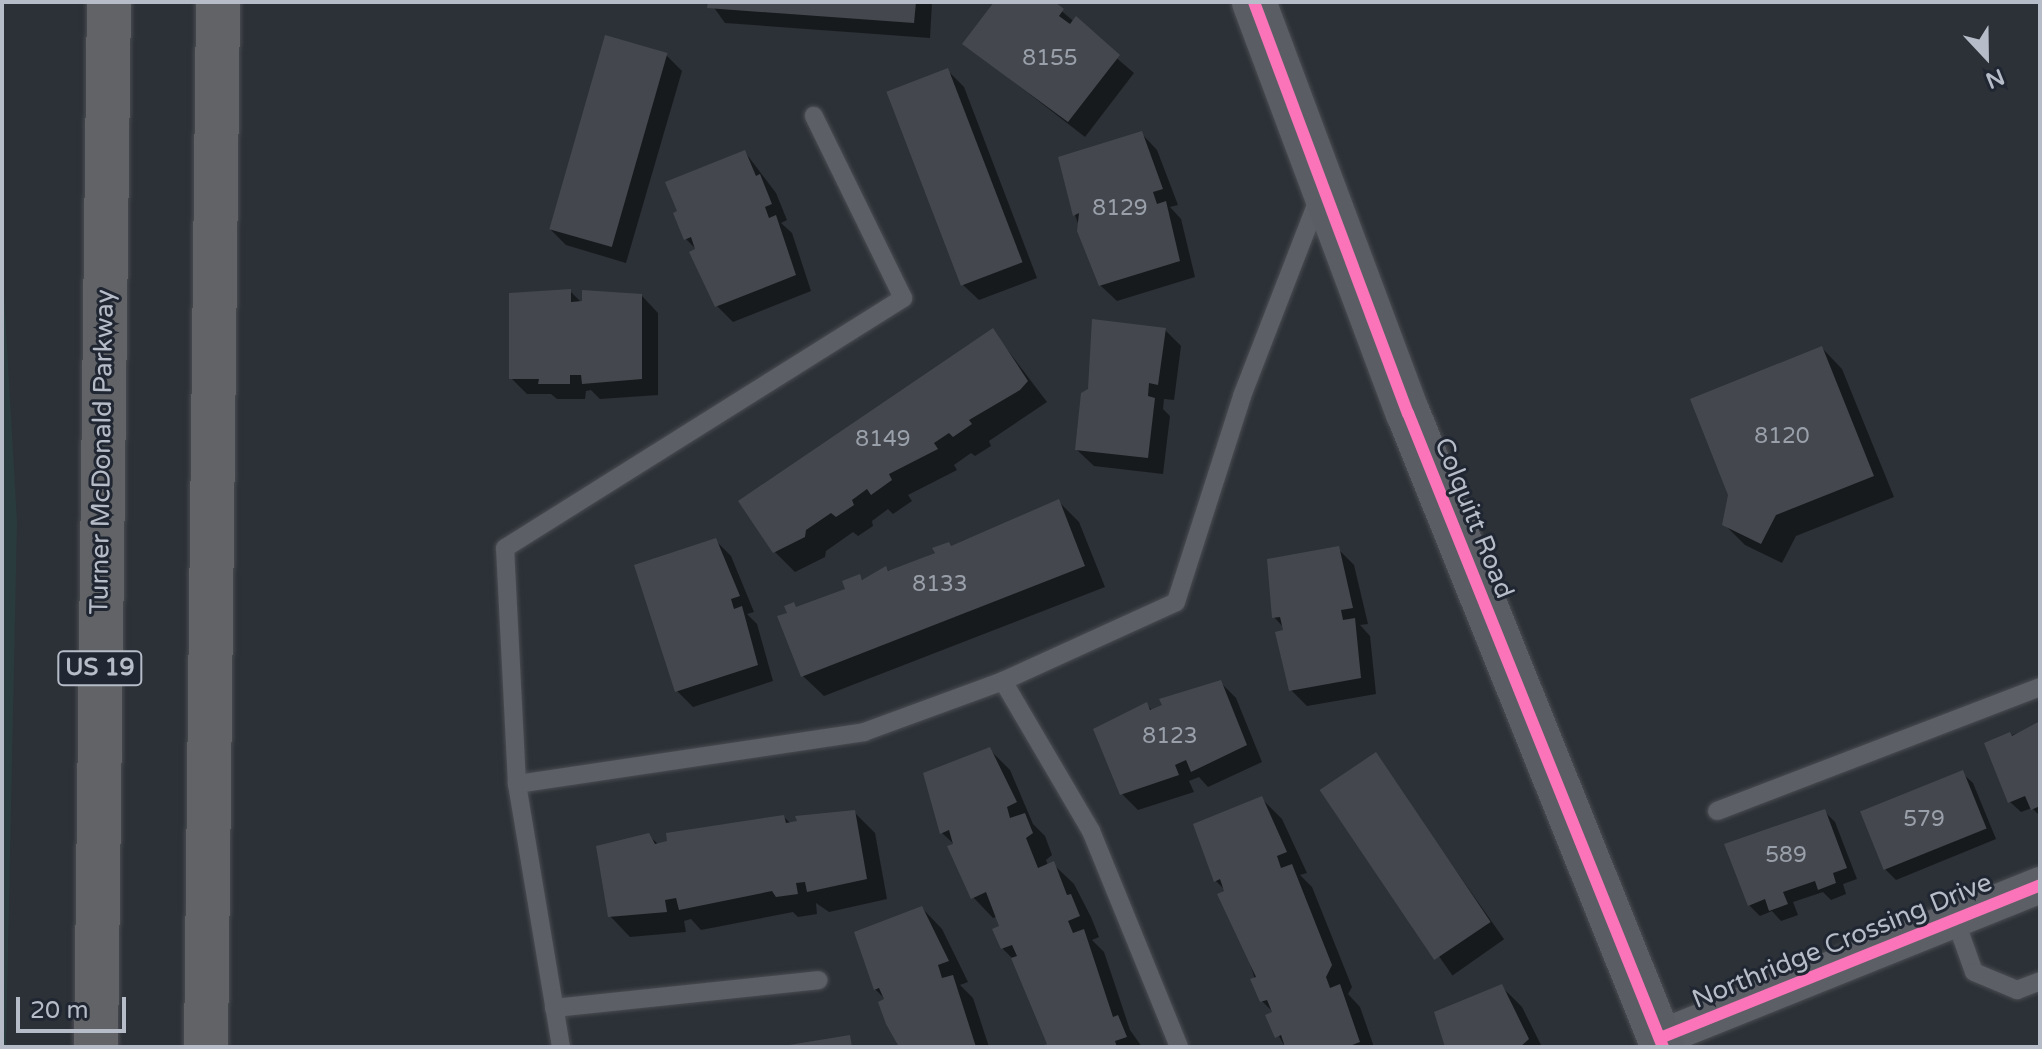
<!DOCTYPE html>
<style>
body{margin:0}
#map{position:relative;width:2042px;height:1049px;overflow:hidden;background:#2c3137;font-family:"Varela Round",sans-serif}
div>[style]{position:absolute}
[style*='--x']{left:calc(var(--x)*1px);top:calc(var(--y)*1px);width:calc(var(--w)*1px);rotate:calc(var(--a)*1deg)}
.green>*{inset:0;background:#2a3b3d}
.shadow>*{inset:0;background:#0007;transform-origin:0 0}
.building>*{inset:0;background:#44484e;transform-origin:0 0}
.roads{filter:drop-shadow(0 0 2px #4a4d52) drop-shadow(0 0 2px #4a4d52)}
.lane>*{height:18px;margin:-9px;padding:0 9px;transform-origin:9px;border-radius:9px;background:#5c5f66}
.street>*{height:36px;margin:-18px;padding:0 18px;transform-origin:18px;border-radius:18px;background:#5c5f66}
.secondary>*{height:44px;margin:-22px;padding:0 22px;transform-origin:22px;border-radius:22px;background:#5a5e64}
.highway>*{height:44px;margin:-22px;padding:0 22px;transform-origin:22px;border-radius:22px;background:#616366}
.cycleway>*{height:12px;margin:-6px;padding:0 6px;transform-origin:6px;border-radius:6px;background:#fb73b8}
span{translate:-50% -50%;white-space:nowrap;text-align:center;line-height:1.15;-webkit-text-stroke:6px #202732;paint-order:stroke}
.number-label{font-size:22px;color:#9aa0aa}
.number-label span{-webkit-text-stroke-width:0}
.shield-label span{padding:2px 6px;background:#202732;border:2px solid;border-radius:6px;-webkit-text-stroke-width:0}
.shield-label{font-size:24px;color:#b7bdc8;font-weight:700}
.street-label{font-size:26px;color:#b7bdc8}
.frame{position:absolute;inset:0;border:4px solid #b7bdc8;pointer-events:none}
.north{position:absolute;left:1946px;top:16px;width:80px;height:80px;-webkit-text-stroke:6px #202732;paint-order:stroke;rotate:158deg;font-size:22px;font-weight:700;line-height:32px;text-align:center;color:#b7bdc8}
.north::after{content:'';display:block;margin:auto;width:28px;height:36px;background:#b7bdc8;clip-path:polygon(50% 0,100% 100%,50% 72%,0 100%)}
.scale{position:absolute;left:16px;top:997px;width:110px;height:36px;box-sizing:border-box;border:4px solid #b7bdc8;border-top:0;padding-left:10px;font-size:24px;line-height:28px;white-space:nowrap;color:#b7bdc8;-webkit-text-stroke:6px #202732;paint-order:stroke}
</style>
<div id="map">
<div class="green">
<div style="clip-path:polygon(2px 259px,17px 522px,6px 1047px,2px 1047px)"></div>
</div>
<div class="shadow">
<div style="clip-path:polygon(710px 2px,932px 2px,930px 38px,725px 23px)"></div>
<div style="clip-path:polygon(996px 2px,1051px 2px,1134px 73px,1085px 137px,965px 44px)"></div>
<div style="clip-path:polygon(666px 55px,682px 71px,626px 263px,566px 245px,550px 229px)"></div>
<div style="clip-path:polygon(948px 71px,964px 87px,1037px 278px,979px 300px,962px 284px)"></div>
<div style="clip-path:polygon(1141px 133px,1157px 150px,1178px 205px,1170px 207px,1181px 219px,1195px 277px,1117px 301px,1100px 285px,1075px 215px)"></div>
<div style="clip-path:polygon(745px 152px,776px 193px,787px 220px,781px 223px,792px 233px,811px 291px,733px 322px,717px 306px,698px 251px,686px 239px)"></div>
<div style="clip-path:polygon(570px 291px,584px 305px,642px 296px,658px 313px,658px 395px,600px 399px,591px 390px,586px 391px,585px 399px,557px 399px,551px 394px,527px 394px,511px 378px)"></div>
<div style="clip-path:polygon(1165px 330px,1181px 346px,1174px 400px,1164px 399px,1163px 409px,1170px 416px,1163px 474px,1094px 466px,1077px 450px)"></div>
<div style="clip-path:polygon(993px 331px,1047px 402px,989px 441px,991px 446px,975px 456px,971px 453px,954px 465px,957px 470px,908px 495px,912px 501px,893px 514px,888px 509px,872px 521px,873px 526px,858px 536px,853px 532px,826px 551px,825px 557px,795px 572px,775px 552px)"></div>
<div style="clip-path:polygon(1822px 348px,1842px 369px,1894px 497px,1796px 536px,1782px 563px,1745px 545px,1724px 524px)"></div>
<div style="clip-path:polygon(1058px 501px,1079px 522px,1105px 587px,824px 696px,803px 676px,789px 614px,793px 604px,798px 609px,847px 590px,859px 576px,864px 581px,886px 568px,890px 572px)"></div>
<div style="clip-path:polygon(715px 540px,731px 556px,754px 612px,747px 614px,757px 624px,773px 681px,693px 707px,677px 691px)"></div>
<div style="clip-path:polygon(1338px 549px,1354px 565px,1368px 624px,1360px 625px,1370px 636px,1376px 694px,1307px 706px,1291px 690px,1284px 628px,1274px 617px)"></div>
<div style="clip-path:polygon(1220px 682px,1236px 698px,1262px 762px,1208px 787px,1199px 777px,1189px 781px,1194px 792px,1138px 810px,1122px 794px,1146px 704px,1153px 711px)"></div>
<div style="clip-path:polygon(2040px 725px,2040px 816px,2032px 808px,2021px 812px,2010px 802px,1987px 744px)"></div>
<div style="clip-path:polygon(990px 750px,1010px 770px,1033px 824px,1045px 836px,1052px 855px,1046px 860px,1048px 866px,1053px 864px,1074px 884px,1091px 917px,1099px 937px,1092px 940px,1104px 952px,1130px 1030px,1142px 1047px,1044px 1047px,1049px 1045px,1013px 959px,1002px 948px,998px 916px,993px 918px,973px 897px,955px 845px,942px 833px)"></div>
<div style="left:1375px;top:755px;width:225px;height:63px;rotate:55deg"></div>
<div style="clip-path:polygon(1962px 773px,1973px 783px,1996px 839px,1896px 880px,1885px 869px)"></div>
<div style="clip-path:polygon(1261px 798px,1282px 819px,1307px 873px,1300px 875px,1312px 887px,1352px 987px,1348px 994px,1360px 1007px,1374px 1047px,1285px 1047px,1268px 1016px,1274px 1013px,1262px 1001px,1227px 892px,1215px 880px)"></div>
<div style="clip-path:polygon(1824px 811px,1835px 822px,1857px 879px,1843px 884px,1846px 894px,1831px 900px,1823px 892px,1793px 902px,1798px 915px,1781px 921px,1772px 911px,1760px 916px,1749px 905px)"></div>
<div style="clip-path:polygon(854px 812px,875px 833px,887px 899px,829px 912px,816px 903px,817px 914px,798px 917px,793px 912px,701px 930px,691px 919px,684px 921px,686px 932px,630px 937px,610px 916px,648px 835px,659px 845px,784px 817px,791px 824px)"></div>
<div style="clip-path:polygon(922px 908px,942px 929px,968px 982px,960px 985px,973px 998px,989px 1047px,899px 1047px,880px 1003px,886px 1000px,875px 989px)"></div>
<div style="clip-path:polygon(1501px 986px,1522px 1007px,1542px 1047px,1449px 1047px)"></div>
</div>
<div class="building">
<div style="clip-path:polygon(708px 2px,916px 2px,914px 23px,707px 8px)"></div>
<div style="clip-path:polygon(994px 2px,1055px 2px,1064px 9px,1059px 16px,1070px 24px,1076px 16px,1120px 55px,1068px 122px,962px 44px)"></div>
<div style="left:605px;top:35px;width:65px;height:202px;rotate:16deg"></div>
<div style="left:948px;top:68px;width:208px;height:66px;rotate:69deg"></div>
<div style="clip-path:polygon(1142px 131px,1163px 189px,1153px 192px,1157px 204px,1166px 201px,1180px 261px,1099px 286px,1077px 231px,1079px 213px,1073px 216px,1058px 157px)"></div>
<div style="clip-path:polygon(745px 150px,756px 176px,760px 174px,772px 204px,765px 207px,769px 218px,776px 215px,796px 275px,715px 307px,689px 252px,695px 249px,691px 237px,684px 240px,673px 213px,677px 211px,665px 182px)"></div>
<div style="clip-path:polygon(571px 289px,571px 302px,582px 301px,582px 290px,642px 294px,642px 379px,582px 384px,581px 375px,570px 375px,570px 384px,538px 384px,539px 379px,509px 379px,509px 293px)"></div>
<div style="clip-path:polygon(1092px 319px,1166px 328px,1158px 385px,1149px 383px,1148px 396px,1155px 398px,1148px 458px,1075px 450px,1081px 393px,1088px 389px)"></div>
<div style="clip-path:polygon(993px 328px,1028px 381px,1020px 390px,969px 420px,972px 424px,953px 437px,949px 433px,934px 443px,938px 449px,889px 474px,892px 480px,871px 495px,867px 489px,852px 500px,854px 505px,836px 517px,831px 513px,806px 530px,805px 537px,773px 553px,738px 501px)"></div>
<div style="clip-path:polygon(1822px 346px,1874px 476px,1776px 515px,1761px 544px,1722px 525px,1728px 495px,1690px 399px)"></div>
<div style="clip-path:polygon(1059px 499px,1085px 566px,801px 677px,777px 616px,787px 613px,784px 606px,794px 602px,796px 607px,845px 589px,842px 581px,860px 574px,862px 580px,886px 566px,888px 571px,935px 553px,932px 548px,949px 542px,951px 546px)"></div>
<div style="clip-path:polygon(716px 538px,740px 596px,731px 599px,734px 609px,742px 606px,758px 665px,675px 692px,634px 565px)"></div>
<div style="clip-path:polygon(1339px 546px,1353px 608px,1341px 610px,1343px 620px,1355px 618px,1361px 678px,1289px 691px,1275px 632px,1283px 630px,1280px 617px,1272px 618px,1267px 559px)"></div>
<div style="clip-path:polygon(1221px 680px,1247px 745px,1191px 772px,1186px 760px,1175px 765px,1179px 775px,1120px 795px,1093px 729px,1147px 702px,1150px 710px,1162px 705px,1159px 699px)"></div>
<div style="clip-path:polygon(2040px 721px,2040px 806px,2031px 810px,2025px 796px,2008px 803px,1984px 743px,2010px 732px,2012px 736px)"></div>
<div style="clip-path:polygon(990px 747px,1017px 802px,1007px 807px,1010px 818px,1025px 813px,1033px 833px,1026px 838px,1038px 868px,1054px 861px,1067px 895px,1071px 894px,1080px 916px,1068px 921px,1073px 933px,1084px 929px,1113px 1017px,1118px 1015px,1127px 1037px,1115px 1041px,1117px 1047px,1039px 1047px,1047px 1044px,1011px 958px,1017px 956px,1012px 945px,1001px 949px,992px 929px,999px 926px,986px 892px,971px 899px,947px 846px,953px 844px,949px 830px,940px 834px,923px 773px)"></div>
<div style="left:1376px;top:752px;width:205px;height:68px;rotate:56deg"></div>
<div style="left:1963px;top:770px;width:63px;height:111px;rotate:68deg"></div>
<div style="clip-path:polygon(1262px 796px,1287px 852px,1277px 856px,1281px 868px,1292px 864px,1332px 965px,1326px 977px,1330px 988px,1340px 984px,1360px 1042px,1347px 1047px,1285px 1047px,1281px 1035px,1275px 1038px,1265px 1015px,1272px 1012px,1267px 1000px,1260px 1002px,1250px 979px,1256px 977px,1217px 894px,1224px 891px,1220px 879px,1214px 882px,1193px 824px)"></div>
<div style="clip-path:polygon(1825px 809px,1847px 868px,1833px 873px,1836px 883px,1818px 890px,1815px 881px,1783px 892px,1788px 904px,1769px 911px,1765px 899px,1748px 906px,1724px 844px)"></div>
<div style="clip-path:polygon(855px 810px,867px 879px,807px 892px,805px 882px,796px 883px,798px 894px,776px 897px,772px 891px,679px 910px,676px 898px,665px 900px,667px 912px,608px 917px,596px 846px,649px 833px,655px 844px,667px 841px,666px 833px,784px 815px,786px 823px,797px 821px,795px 816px)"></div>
<div style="clip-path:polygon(922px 906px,949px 961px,938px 965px,942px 978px,953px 975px,976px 1047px,899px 1047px,886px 1024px,878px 1002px,884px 999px,879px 988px,874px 990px,854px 932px)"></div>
<div style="clip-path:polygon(1502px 984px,1529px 1039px,1520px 1047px,1445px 1047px,1434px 1012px)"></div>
<div style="clip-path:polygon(850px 1035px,852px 1047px,790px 1047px,789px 1045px)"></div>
</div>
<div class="roads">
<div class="lane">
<div style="--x:1003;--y:681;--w:174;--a:59.6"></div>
<div style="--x:1091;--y:831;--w:233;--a:67.8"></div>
<div style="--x:517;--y:784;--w:351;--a:-8.5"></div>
<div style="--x:864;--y:732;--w:148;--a:-20.1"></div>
<div style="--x:1003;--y:681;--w:190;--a:-24.5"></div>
<div style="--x:1176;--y:602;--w:216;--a:-72.2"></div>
<div style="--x:1242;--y:396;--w:216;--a:-68.8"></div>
<div style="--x:1717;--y:811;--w:346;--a:-21"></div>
<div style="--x:1955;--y:919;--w:56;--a:70.3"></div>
<div style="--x:1974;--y:972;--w:47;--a:22.7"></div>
<div style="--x:2017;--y:990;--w:25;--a:-21"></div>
<div style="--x:554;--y:1008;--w:266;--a:-6"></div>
<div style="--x:561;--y:1047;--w:267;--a:-99.5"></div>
<div style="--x:517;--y:784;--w:236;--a:-92.9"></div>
<div style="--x:505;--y:548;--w:470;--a:-32.1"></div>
<div style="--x:903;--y:298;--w:203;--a:-116.1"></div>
</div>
<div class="street">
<div style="--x:1660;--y:1038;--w:410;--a:-21.9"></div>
</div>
<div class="secondary">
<div style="--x:1254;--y:2;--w:439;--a:69.5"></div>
<div style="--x:1408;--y:413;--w:683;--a:68.09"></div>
</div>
<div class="highway">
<div style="--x:96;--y:1047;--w:1045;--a:-89.29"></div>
<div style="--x:206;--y:1047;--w:1045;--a:-89.34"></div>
</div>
</div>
<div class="cycleway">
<div style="--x:1254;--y:2;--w:439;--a:69.5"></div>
<div style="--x:1408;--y:413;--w:683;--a:68.09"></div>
<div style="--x:1660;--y:1038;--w:410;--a:-21.9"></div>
</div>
<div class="number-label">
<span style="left:1050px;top:59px">8155</span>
<span style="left:1120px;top:209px">8129</span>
<span style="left:1782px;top:437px">8120</span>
<span style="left:883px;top:440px">8149</span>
<span style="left:940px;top:585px">8133</span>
<span style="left:1170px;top:737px">8123</span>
<span style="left:1924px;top:820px">579</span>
<span style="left:1786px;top:856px">589</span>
</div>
<div class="shield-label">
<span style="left:100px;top:668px">US 19</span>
</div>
<div class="street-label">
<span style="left:102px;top:452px;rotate:-89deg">Turner McDonald Parkway</span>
<span style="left:1474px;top:518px;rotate:68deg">Colquitt Road</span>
<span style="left:1842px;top:941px;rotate:-22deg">Northridge Crossing Drive</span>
</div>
<div class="frame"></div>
<div class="north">N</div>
<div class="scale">20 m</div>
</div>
